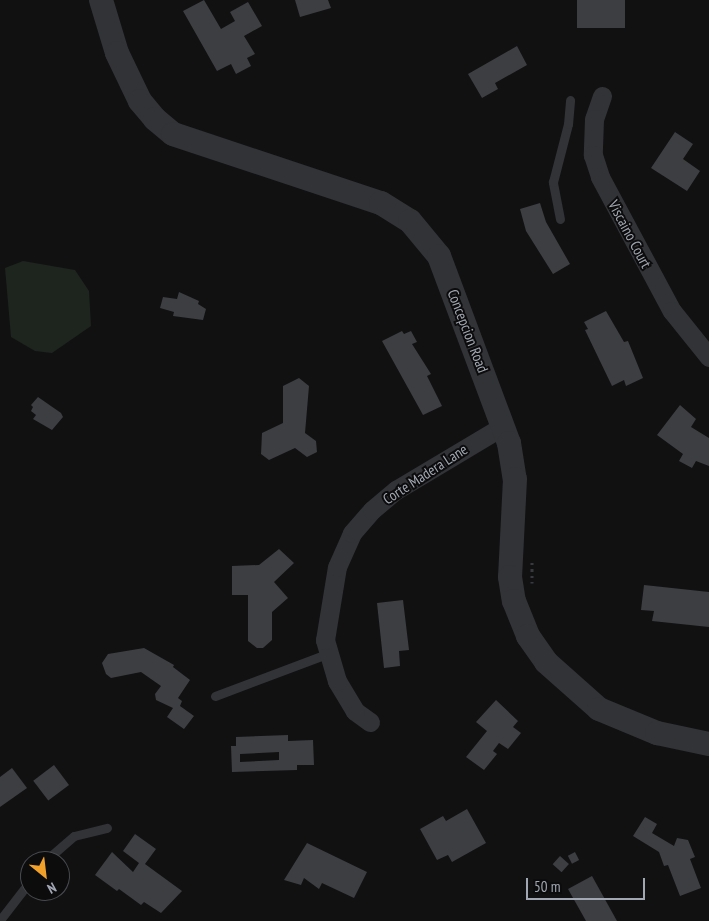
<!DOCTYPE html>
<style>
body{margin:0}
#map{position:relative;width:709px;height:921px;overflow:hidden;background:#111112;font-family:"PT Sans Narrow",sans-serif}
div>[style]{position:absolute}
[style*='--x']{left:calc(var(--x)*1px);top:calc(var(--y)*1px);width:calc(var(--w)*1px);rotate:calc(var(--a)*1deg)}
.green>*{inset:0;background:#1d251e}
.building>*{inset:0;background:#3d3e42;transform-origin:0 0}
.path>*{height:3px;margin-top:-1.5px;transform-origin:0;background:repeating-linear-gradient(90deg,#383a3e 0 2.5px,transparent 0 6.5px)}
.service>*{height:9px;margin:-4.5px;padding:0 4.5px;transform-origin:4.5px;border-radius:4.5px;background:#323337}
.minor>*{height:19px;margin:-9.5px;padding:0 9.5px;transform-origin:9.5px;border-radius:9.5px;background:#323337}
.tertiary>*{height:24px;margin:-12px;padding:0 12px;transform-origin:12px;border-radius:12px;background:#323337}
span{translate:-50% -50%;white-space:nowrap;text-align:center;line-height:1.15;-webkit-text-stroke:4px #0c0c0d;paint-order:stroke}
.street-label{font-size:15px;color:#a2a8b3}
.north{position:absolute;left:20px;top:851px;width:50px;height:50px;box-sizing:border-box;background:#0c0c0d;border:1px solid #484a4f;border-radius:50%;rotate:151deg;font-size:14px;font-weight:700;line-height:20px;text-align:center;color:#a2a8b3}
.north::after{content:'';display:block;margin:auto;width:18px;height:22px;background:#f1a12a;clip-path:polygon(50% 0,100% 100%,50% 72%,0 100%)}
.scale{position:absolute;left:526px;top:878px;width:119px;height:22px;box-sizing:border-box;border:2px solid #a2a8b3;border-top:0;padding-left:6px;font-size:15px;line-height:18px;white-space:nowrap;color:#a2a8b3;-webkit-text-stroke:4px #0c0c0d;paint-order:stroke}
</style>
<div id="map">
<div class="green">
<div style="clip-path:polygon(23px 261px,75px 270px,89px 291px,91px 326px,52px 353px,35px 351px,11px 337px,5px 268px)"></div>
</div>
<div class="building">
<div style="clip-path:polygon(204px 0,221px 29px,235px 21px,230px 12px,248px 2px,262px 26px,244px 36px,255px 54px,247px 58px,251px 66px,236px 74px,231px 64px,217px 71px,183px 11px)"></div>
<div style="clip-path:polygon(295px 0,328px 0,331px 8px,300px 17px)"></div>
<div style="left:577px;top:0;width:48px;height:28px"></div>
<div style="clip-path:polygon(517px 46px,527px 65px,495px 83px,498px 89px,482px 98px,468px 74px)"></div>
<div style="clip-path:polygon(675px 132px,693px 144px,683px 159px,700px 171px,687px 191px,651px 168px)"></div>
<div style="clip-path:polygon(540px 203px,546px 222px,570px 264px,553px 274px,526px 231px,520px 209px)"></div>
<div style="clip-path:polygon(179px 292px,199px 301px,198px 304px,206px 309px,203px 320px,173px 316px,174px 312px,160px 308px,163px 297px,177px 299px)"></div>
<div style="clip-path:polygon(606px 311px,624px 342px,628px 341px,643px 378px,626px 386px,624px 380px,612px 386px,585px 330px,588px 329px,584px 322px)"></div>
<div style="clip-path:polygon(402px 331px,404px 334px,411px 331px,417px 342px,412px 344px,431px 374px,427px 376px,442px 406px,423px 415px,382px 341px)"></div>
<div style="clip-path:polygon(299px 378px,309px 386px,305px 433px,316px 441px,317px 452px,307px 457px,295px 448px,269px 460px,261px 454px,262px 433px,283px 423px,283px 386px)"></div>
<div style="clip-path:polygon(38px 397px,61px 413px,63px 417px,52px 430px,33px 419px,36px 415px,31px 411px,33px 407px,31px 405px)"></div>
<div style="clip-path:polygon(680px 405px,696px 419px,691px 427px,709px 438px,709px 466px,696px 461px,692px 468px,679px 461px,683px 454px,657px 435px)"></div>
<div style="clip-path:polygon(279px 549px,294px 563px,274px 582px,288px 598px,272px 612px,272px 640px,263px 648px,257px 648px,248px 641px,248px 595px,232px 595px,232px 566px,259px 565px)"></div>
<div style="clip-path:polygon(644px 585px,709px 592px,709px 627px,652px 621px,654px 611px,641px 610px)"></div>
<div style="clip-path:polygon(403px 600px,409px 650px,399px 651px,400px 666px,384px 668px,377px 603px)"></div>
<div style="clip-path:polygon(144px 648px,174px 665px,173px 667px,190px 680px,178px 698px,182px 701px,180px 706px,194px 716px,184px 729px,167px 717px,173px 708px,156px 700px,155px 694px,161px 686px,141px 672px,111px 678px,106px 674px,102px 663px,108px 654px)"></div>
<div style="clip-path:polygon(496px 700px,518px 721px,513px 727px,521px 733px,508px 749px,499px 743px,493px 751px,497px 754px,484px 770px,466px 757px,487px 731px,476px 722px)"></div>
<div style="clip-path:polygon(evenodd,288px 735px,288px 741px,313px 740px,314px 765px,297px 765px,297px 770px,232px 772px,231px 746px,236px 746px,236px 737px,288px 735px,279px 752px,279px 760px,240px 762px,240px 754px,279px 752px)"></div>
<div style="left:54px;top:765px;width:25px;height:26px;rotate:53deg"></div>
<div style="clip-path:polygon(12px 768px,27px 788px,0 807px,0 777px)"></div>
<div style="clip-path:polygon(467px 809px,486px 843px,452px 862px,448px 855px,437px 860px,420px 829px,443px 816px,446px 821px)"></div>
<div style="clip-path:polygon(645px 817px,657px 824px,652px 833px,674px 846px,677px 838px,688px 840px,695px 857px,690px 859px,701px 888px,680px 896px,668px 865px,664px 866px,659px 852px,633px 836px)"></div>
<div style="clip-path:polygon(135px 834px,156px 849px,145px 864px,182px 891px,161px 913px,144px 902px,141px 905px,119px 889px,117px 891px,95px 875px,112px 852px,133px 872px,139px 863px,123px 851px)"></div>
<div style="clip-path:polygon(307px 843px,367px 872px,354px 898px,322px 883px,319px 889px,304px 878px,301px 885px,284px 880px)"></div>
<div style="left:575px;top:852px;width:9px;height:8px;rotate:63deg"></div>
<div style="left:560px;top:856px;width:12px;height:11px;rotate:42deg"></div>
<div style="clip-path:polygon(592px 876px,617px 921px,586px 921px,568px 889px)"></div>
</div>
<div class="path">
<div style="--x:532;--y:562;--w:21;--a:90"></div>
</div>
<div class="service">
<div style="--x:560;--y:219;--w:38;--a:-101"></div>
<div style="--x:553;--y:182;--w:60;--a:-75.5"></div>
<div style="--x:568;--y:124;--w:24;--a:-85"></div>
<div style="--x:215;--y:696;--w:120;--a:-20.6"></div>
<div style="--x:45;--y:861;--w:38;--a:-41"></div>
<div style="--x:74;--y:836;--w:34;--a:-14"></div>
<div style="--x:0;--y:920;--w:49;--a:-52.4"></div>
</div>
<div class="minor">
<div style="--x:602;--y:96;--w:24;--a:109"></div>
<div style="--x:594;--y:119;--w:36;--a:92"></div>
<div style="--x:593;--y:155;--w:23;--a:72"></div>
<div style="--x:600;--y:177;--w:152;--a:61.8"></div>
<div style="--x:672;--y:311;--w:59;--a:51.2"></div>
<div style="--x:370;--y:722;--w:19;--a:-144"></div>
<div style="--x:355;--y:711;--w:35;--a:-121"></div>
<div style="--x:337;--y:681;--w:43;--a:-106.3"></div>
<div style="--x:325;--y:640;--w:74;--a:-80.7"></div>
<div style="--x:337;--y:567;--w:37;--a:-66"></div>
<div style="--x:352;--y:533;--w:30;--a:-49"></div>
<div style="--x:372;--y:510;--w:31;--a:-40"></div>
<div style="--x:396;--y:490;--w:125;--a:-30.9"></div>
</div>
<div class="tertiary">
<div style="--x:101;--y:0;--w:55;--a:73.2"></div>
<div style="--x:117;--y:53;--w:53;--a:64.4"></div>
<div style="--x:140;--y:101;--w:23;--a:50"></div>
<div style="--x:155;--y:119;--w:23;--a:40"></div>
<div style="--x:173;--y:134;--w:219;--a:18.4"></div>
<div style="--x:381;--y:203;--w:34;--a:32"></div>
<div style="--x:410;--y:221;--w:45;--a:50.4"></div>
<div style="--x:439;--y:256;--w:200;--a:69.5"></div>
<div style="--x:509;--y:443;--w:36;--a:81"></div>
<div style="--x:515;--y:479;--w:98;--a:92.9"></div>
<div style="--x:510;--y:577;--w:24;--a:81"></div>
<div style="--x:514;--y:601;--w:38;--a:68"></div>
<div style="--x:528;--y:636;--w:32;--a:55"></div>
<div style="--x:546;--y:662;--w:71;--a:41.6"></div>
<div style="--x:599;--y:709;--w:63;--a:22.5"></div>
<div style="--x:657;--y:733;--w:53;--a:11.9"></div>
</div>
<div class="street-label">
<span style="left:630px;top:234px;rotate:62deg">Viscaino Court</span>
<span style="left:468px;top:331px;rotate:69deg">Concepcion Road</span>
<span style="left:425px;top:474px;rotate:-33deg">Corte Madera Lane</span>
</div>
<div class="north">N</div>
<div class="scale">50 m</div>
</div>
